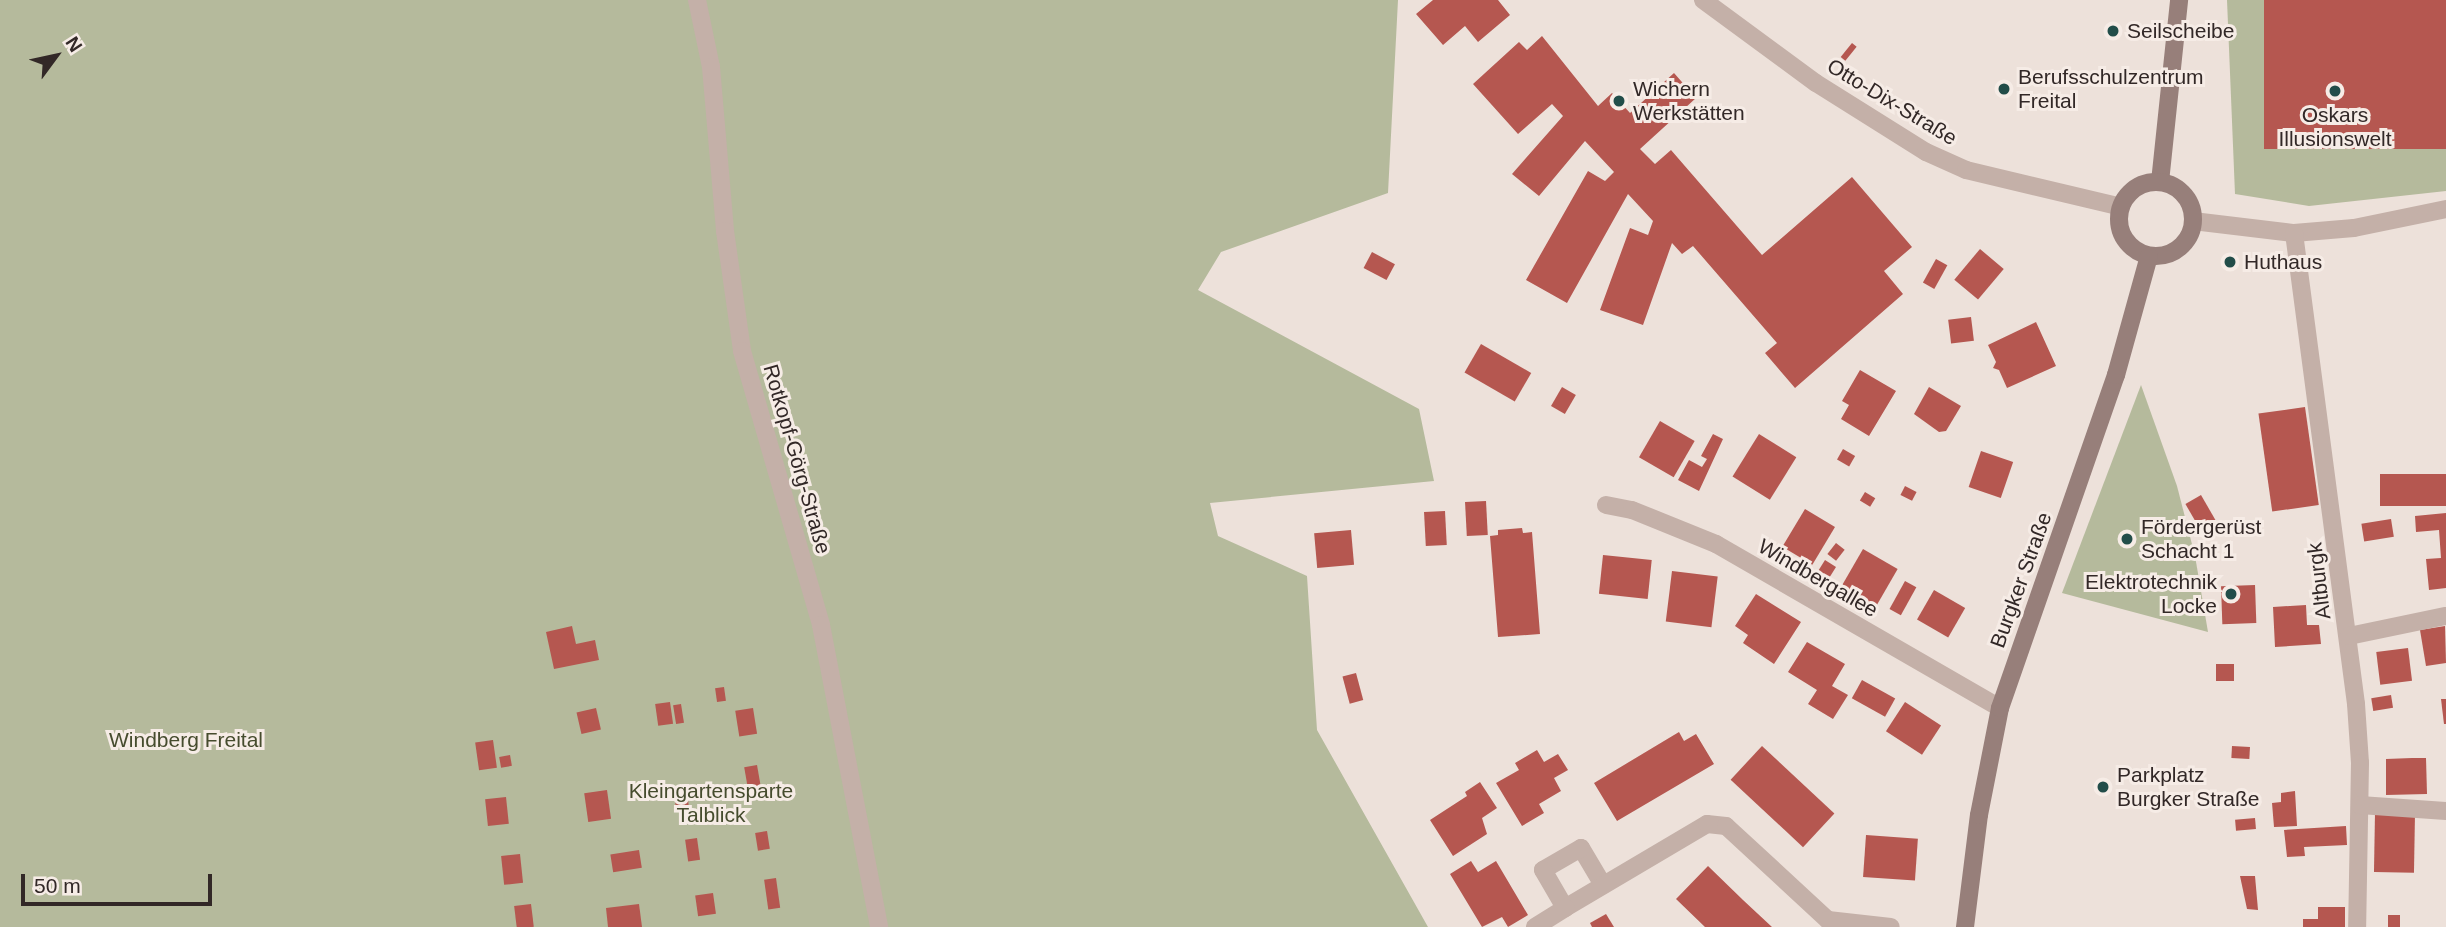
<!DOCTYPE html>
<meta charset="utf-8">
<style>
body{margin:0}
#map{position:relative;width:2446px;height:927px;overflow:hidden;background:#ede1da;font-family:Helvetica,sans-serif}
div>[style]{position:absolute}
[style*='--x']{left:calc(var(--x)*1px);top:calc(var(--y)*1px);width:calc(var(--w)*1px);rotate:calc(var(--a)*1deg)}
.green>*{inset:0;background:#b5ba9c}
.building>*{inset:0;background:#b55750;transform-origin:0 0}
.street>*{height:18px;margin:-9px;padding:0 9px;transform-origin:9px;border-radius:9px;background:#c4b0a8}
.secondary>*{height:18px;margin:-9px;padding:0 9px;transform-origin:9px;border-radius:9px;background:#977f7a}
.secondary>.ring{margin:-9px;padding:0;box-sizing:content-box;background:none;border:18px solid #977f7a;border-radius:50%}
.dots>*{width:19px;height:19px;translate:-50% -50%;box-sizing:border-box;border:4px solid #f6ece6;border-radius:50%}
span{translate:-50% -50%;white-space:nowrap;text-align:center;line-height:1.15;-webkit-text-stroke:6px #f6ece6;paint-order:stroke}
.poi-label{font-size:21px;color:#322827}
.left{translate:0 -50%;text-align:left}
.right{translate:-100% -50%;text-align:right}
.street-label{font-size:21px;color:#322827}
.park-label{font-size:21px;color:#464c2e}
.north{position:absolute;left:21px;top:21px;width:70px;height:70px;-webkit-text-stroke:5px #f6ece6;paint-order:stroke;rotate:57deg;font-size:19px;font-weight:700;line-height:28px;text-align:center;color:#322827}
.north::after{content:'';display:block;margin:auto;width:24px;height:32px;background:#322827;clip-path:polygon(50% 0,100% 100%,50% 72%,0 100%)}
.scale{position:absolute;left:21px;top:874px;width:191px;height:32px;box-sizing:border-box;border:4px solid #322827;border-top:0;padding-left:9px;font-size:21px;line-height:24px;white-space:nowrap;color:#322827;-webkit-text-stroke:5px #f6ece6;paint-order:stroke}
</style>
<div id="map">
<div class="green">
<div style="clip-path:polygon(0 0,1398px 0,1388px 193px,1221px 252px,1198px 290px,1419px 409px,1434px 481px,1210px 503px,1218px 536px,1307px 576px,1317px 730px,1428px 927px,0 927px)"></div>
<div style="clip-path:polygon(2227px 0,2446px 0,2446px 191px,2309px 206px,2235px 194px)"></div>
<div style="clip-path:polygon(2141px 385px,2177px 486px,2195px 556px,2208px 632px,2062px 593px)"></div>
</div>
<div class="building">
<div style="clip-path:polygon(1433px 0,1498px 0,1510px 15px,1478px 42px,1465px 26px,1443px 45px,1416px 14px)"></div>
<div style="left:2264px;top:0;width:182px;height:149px"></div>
<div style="clip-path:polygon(1542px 36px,1598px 106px,1612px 93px,1630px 113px,1674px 73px,1696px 98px,1640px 149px,1655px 164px,1671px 150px,1762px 255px,1852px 177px,1912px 247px,1884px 271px,1903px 294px,1795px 388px,1765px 353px,1777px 343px,1693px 246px,1682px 254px,1672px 243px,1643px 325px,1600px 310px,1630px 228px,1648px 235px,1653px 221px,1628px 194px,1567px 303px,1526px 280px,1588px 171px,1605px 181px,1614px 172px,1585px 141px,1539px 196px,1512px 174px,1563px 116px,1552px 104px,1518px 134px,1473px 84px,1519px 42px,1527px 50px)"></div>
<div style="left:1852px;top:43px;width:6px;height:18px;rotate:39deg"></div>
<div style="left:1980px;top:249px;width:31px;height:40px;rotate:40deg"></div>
<div style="left:1372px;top:252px;width:26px;height:18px;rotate:28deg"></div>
<div style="left:1936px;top:259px;width:13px;height:27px;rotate:29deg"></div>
<div style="left:1971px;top:317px;width:24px;height:23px;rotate:83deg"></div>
<div style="clip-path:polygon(2036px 322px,2056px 366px,2007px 388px,1999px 370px,1993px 368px,1996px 362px,1988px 345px)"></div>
<div style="left:1481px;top:344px;width:58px;height:33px;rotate:30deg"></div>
<div style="clip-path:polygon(1860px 370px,1896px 391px,1869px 436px,1841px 419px,1849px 405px,1842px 401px)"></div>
<div style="left:1562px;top:387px;width:16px;height:22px;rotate:30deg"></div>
<div style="clip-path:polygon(1929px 387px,1961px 406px,1946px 431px,1939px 432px,1914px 414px)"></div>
<div style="left:2305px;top:407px;width:99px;height:47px;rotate:82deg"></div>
<div style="left:1660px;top:421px;width:40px;height:42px;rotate:30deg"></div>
<div style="clip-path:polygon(1713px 434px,1723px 439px,1699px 491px,1678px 480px,1689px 460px,1702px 467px,1707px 459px,1701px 456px)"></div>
<div style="left:1759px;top:434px;width:44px;height:50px;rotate:32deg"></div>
<div style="left:1843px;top:449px;width:14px;height:12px;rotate:30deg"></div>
<div style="left:1981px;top:451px;width:34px;height:38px;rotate:19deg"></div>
<div style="left:2446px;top:474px;width:32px;height:66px;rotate:90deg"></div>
<div style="left:1905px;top:486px;width:13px;height:10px;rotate:27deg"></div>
<div style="left:1865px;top:492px;width:12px;height:10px;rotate:31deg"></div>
<div style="left:2201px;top:495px;width:30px;height:18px;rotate:60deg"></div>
<div style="left:1486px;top:501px;width:34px;height:21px;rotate:87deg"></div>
<div style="left:1805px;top:509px;width:35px;height:44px;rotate:31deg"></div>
<div style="left:1445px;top:511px;width:34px;height:21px;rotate:87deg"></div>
<div style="clip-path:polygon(2446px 513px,2446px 588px,2429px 590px,2426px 559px,2441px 558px,2439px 530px,2416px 532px,2415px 516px)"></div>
<div style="left:2391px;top:519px;width:18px;height:30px;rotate:81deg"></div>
<div style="clip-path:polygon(1522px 528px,1523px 533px,1532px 532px,1540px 634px,1498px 637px,1490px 536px,1498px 535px,1498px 530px)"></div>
<div style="left:1351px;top:530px;width:35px;height:37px;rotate:85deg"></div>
<div style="left:1836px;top:543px;width:11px;height:14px;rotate:38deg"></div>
<div style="left:1863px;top:549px;width:40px;height:43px;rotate:30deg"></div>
<div style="left:1603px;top:555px;width:49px;height:39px;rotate:6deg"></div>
<div style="left:1825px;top:560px;width:13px;height:22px;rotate:32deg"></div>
<div style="left:1672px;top:571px;width:46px;height:51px;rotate:7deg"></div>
<div style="left:1905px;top:581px;width:13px;height:32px;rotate:29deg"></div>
<div style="left:2255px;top:585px;width:38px;height:34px;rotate:88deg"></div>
<div style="left:1934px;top:590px;width:36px;height:34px;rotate:30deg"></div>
<div style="clip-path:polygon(1756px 594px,1801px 622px,1774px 664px,1743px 643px,1748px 635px,1735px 626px)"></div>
<div style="clip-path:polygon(2306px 605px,2307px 625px,2319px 625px,2321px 644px,2275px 647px,2273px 607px)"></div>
<div style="clip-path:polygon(572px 626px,576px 644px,595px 640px,599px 660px,554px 669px,546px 632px)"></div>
<div style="clip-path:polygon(2445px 626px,2446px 663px,2426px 666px,2420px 630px)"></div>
<div style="clip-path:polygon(1807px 642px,1845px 664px,1832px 686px,1848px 695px,1833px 719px,1808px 704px,1817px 690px,1788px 672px)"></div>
<div style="left:2408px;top:648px;width:33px;height:32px;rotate:83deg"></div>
<div style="left:2216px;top:664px;width:18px;height:17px"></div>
<div style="left:1356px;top:673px;width:28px;height:14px;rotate:75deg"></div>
<div style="left:1862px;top:680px;width:38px;height:21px;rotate:29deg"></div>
<div style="left:724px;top:687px;width:14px;height:9px;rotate:82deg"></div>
<div style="left:2391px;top:695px;width:13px;height:20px;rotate:81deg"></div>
<div style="clip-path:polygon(2441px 699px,2446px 699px,2446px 724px,2444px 724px)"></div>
<div style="left:670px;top:702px;width:22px;height:15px;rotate:82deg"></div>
<div style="left:1905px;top:702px;width:43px;height:35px;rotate:33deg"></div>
<div style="left:681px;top:704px;width:19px;height:8px;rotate:81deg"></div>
<div style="left:596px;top:708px;width:22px;height:20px;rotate:77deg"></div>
<div style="left:753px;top:708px;width:26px;height:18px;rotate:81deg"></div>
<div style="clip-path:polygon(1679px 732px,1684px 741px,1696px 734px,1714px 764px,1617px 821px,1594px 783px)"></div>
<div style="left:493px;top:740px;width:28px;height:18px;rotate:82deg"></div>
<div style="left:1762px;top:746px;width:99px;height:46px;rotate:43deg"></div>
<div style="left:2232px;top:746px;width:18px;height:12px;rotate:3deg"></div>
<div style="clip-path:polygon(1537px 750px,1544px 762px,1558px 754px,1568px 770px,1554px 778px,1561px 791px,1539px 804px,1544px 813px,1522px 826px,1496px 783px,1519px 770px,1515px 763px)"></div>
<div style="left:510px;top:755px;width:11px;height:11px;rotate:80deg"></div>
<div style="clip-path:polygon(2412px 758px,2426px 758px,2427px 794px,2386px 795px,2386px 759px)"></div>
<div style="left:757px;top:765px;width:23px;height:13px;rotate:80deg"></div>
<div style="clip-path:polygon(1480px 782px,1497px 808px,1482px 818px,1487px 834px,1453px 856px,1430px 820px,1467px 796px,1465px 792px)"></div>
<div style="left:687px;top:787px;width:22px;height:13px;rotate:85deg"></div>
<div style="left:607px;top:790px;width:29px;height:23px;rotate:82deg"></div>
<div style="clip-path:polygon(2295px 791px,2297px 826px,2274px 827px,2272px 803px,2281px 802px,2281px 793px)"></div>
<div style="left:506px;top:797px;width:27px;height:21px;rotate:84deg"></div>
<div style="left:2375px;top:813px;width:40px;height:59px;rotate:1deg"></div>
<div style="left:2255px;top:818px;width:11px;height:20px;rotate:85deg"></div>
<div style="clip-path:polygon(2346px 826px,2347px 845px,2304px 847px,2305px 856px,2287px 857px,2284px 830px)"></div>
<div style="left:767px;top:831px;width:18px;height:12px;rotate:81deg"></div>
<div style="left:1866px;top:835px;width:52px;height:42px;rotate:4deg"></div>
<div style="left:697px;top:838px;width:22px;height:12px;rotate:82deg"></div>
<div style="left:639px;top:850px;width:18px;height:29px;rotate:81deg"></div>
<div style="left:520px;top:854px;width:29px;height:19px;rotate:84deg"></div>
<div style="clip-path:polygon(1471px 861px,1478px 872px,1496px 861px,1528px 915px,1508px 927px,1502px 917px,1482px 927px,1450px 874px)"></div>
<div style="clip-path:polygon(1708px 866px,1743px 900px,1772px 927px,1705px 927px,1676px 899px)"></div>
<div style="clip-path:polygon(2240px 876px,2255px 876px,2258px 910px,2247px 909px)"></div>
<div style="left:776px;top:878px;width:30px;height:12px;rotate:82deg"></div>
<div style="left:713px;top:893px;width:21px;height:18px;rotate:82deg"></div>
<div style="left:531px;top:904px;width:23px;height:17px;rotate:83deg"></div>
<div style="clip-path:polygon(639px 904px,642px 927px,608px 927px,606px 908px)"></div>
<div style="clip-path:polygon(2318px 907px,2345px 907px,2345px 927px,2303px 927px,2303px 919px,2318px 919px)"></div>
<div style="clip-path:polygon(1606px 914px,1614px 927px,1592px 927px,1590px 923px)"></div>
<div style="left:2388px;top:915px;width:12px;height:12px"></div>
</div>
<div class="street">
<div style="--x:697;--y:0;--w:68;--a:78.2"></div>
<div style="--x:711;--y:67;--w:165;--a:85.1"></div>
<div style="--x:725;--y:231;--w:121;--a:81.9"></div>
<div style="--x:742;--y:351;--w:285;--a:73.9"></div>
<div style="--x:821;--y:625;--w:308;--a:79.1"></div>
<div style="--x:1703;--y:0;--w:140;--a:36.3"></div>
<div style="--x:1816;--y:83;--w:130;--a:32.1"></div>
<div style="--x:1926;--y:152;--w:44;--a:24.2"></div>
<div style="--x:1966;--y:170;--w:159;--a:13.4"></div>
<div style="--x:2193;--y:221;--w:102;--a:6.8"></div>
<div style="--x:2294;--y:233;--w:60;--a:-4.8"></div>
<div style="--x:2354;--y:228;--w:94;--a:-11.7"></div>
<div style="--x:2294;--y:233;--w:475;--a:82.5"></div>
<div style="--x:2356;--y:704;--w:59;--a:86.1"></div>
<div style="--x:2360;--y:763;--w:164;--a:91"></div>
<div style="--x:1606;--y:505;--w:26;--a:11"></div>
<div style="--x:1632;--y:510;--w:91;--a:22"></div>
<div style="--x:1716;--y:544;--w:328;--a:30"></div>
<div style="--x:2349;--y:636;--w:99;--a:-11.7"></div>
<div style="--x:2360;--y:805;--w:86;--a:4"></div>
<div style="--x:1603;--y:885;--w:43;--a:-120.7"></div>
<div style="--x:1581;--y:848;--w:44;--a:149.9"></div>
<div style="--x:1543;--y:870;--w:44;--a:59.9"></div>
<div style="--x:1565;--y:908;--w:165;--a:-30.6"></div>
<div style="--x:1707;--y:824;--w:19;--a:6"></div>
<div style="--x:1726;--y:826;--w:139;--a:42.7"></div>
<div style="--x:1828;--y:920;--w:63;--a:6.3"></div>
<div style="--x:1535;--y:927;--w:36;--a:-32"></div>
</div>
<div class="secondary">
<div style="--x:2160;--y:182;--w:183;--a:-84"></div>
<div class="ring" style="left:2119px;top:182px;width:56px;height:56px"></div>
<div style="--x:1965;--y:927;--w:113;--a:-82.9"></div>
<div style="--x:1979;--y:815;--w:109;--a:-78.9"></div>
<div style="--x:2000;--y:708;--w:353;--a:-70.8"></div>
<div style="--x:2116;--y:375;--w:123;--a:-74.5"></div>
</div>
<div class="dots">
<div style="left:2113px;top:31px;background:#224d49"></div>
<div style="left:2004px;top:89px;background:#224d49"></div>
<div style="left:2335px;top:91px;background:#224d49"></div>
<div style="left:1619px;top:101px;background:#224d49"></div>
<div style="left:2230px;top:262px;background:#224d49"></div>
<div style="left:2127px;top:539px;background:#224d49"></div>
<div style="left:2231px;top:594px;background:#224d49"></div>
<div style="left:2103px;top:787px;background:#224d49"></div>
</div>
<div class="poi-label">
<span class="left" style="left:2127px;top:31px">Seilscheibe</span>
<span class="left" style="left:2018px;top:89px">Berufsschulzentrum<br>Freital</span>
<span class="left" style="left:1633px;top:101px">Wichern<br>Werkstätten</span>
<span style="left:2335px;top:127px">Oskars<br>Illusionswelt</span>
<span class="left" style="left:2244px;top:262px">Huthaus</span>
<span class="left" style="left:2141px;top:539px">Fördergerüst<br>Schacht 1</span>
<span class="right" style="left:2217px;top:594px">Elektrotechnik<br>Locke</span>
<span class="left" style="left:2117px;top:787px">Parkplatz<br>Burgker Straße</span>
</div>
<div class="street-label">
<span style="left:1892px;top:102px;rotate:31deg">Otto-Dix-Straße</span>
<span style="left:797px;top:459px;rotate:74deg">Rotkopf-Görg-Straße</span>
<span style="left:1818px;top:578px;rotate:30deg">Windbergallee</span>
<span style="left:2021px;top:580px;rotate:-70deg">Burgker Straße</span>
<span style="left:2319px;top:581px;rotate:-97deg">Altburgk</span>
</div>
<div class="park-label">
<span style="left:186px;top:740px">Windberg Freital</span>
<span style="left:711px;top:803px">Kleingartensparte<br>Talblick</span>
</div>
<div class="north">N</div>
<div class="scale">50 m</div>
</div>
